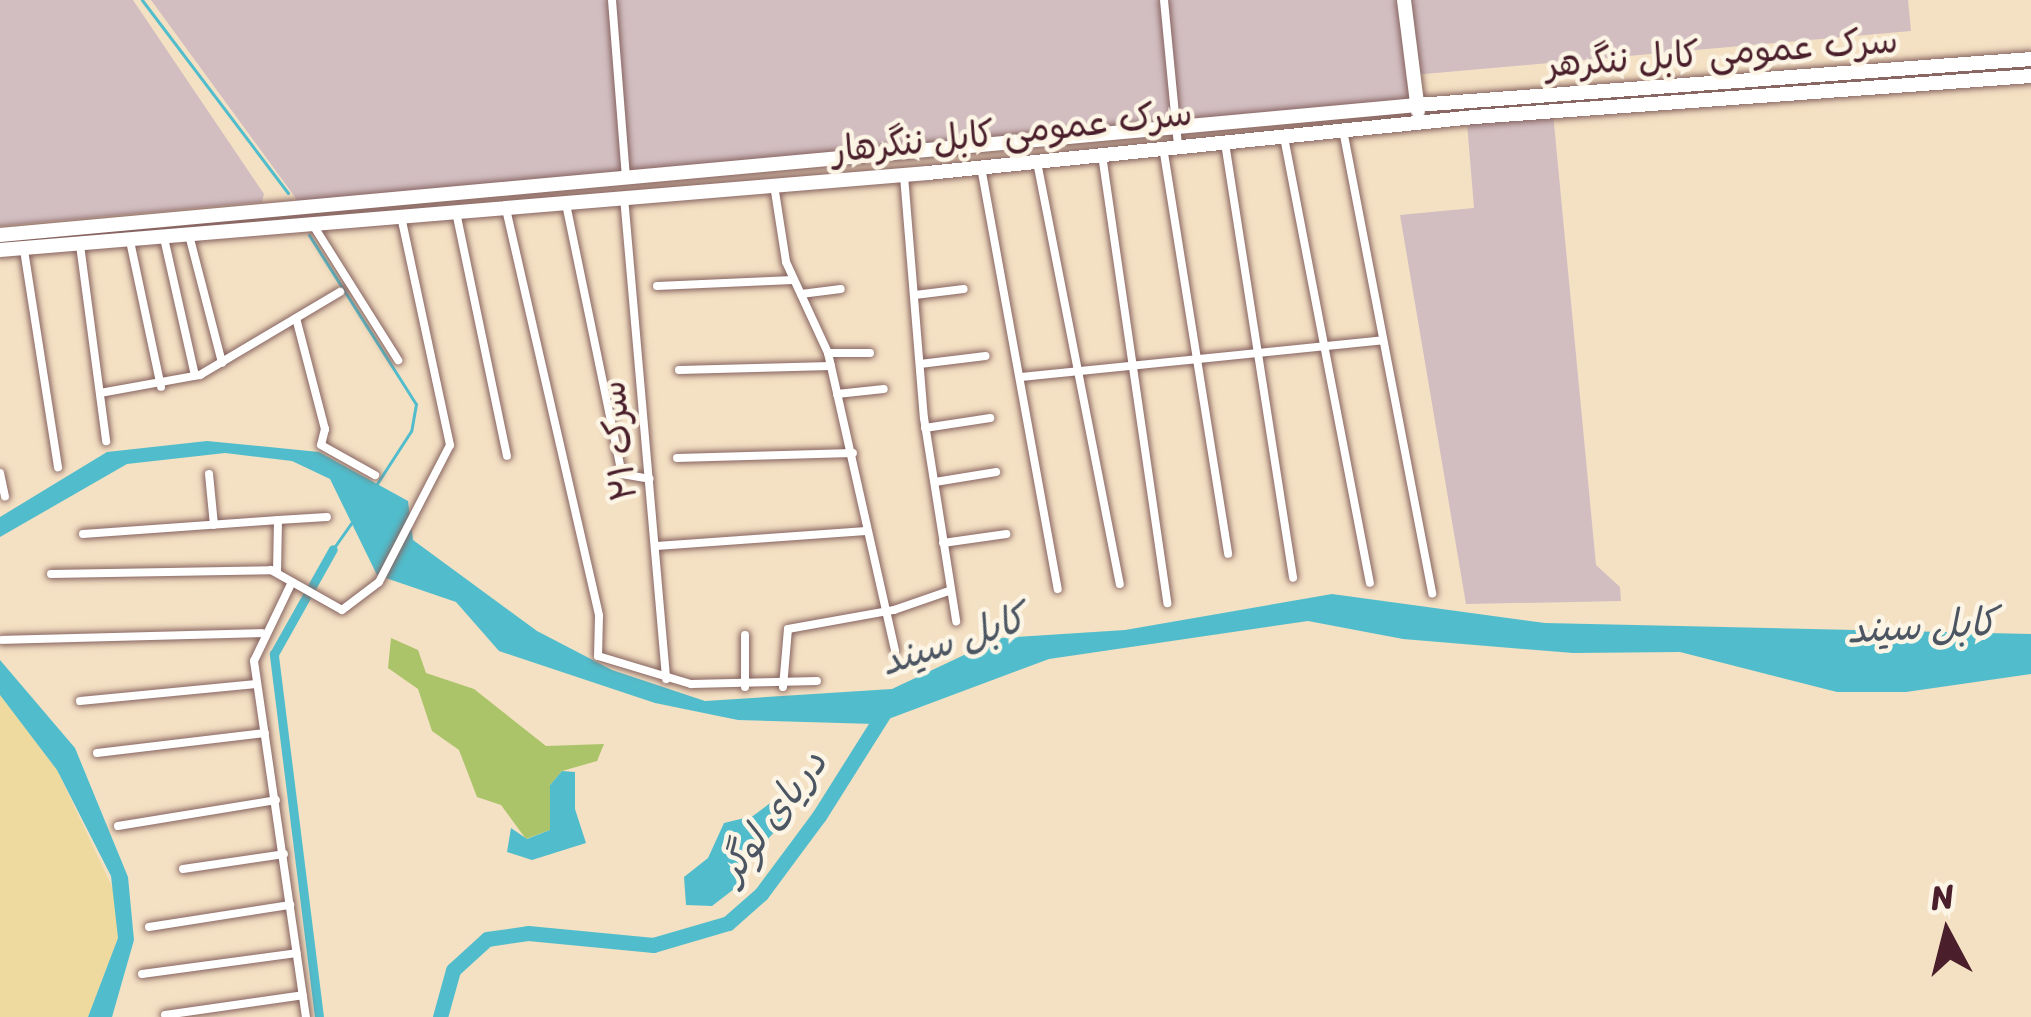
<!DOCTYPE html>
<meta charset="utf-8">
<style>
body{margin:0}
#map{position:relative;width:2031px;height:1017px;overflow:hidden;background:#f4e0c3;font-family:Sriracha,"Playpen Sans Arabic",sans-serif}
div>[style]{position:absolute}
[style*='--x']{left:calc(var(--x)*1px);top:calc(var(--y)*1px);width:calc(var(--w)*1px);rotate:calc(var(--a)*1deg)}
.industrial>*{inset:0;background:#d2bec1}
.green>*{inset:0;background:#abc469}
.sand>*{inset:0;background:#eeda9e}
.water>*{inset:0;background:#51bdcc}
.stream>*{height:3px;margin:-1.5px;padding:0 1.5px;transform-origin:1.5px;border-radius:1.5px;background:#51bdcc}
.canal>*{height:9px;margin:-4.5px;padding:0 4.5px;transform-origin:4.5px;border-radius:4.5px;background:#51bdcc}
.river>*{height:15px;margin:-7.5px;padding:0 7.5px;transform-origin:7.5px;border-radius:7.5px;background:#51bdcc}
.roads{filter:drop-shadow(0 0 3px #866360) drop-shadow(0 0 3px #866360)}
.minor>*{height:8px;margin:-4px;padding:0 4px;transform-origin:4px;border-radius:4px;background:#fff}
.trunk>*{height:14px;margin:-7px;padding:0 7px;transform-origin:7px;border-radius:7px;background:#fff}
span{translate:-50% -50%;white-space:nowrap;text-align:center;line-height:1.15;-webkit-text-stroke:9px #fcf5e5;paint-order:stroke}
.street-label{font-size:36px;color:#4a1f2b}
.water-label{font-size:39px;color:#4c5663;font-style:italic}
.north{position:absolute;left:1887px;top:873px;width:120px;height:120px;-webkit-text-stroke:9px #fcf5e5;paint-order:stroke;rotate:353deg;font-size:33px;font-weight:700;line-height:48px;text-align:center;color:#4a1f2b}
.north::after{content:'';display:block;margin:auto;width:42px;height:54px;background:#4a1f2b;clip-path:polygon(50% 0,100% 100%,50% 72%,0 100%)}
</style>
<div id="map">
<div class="industrial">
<div style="clip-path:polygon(0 0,133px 0,264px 194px,262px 202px,0 226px)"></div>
<div style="clip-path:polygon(151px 0,1908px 0,1911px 31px,1413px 75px,1417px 105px,303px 208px)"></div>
<div style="clip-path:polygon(1553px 113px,1596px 565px,1620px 587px,1621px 601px,1466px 604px,1400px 215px,1474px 208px,1467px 123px)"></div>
</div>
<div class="green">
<div style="clip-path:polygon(391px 638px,418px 650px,426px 673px,474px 689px,546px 746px,604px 744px,597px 761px,562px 771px,550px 785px,550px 830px,526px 839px,501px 805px,477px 797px,459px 750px,432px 731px,418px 689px,388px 668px)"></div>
</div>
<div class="sand">
<div style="clip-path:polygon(0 695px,57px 770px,117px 897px,118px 938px,88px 1017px,0 1017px)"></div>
</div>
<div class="water">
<div style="clip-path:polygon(207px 441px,319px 452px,408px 501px,413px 540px,537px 631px,612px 670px,705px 701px,892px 689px,1000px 638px,1125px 630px,1332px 594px,1545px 623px,2031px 634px,2031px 674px,1906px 692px,1837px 692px,1680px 652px,1573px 653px,1403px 639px,1308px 621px,1049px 659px,875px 724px,738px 720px,655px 703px,499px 651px,456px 602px,377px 575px,330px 479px,292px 461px,225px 453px,127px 464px,0 537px,0 517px,107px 452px)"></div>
<div style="clip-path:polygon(0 660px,75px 748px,128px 877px,134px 940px,112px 1017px,88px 1017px,118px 938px,111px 876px,57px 770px,0 695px)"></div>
<div style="clip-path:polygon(562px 771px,575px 772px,575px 809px,586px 843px,532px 860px,507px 852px,511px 828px,527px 839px,550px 830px,550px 785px)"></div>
<div style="clip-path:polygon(778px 797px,791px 799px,795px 810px,751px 857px,738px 886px,712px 906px,686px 905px,684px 877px,708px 858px,724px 823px,753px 816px)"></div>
</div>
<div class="stream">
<div style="--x:142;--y:0;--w:242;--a:52.9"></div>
<div style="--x:309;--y:235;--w:200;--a:57.7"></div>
<div style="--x:416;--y:404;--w:27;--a:100"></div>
<div style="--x:411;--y:431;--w:64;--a:122.9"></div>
<div style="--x:333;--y:549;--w:32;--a:-55"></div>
</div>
<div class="canal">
<div style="--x:319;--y:1017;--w:366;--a:-97.1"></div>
<div style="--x:274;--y:654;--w:120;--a:-60.7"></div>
</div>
<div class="river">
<div style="--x:440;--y:1017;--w:49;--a:-74.5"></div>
<div style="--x:453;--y:970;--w:46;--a:-42.4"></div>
<div style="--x:487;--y:939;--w:41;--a:-8.3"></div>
<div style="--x:528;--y:933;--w:126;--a:5.5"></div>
<div style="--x:653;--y:945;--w:78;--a:-16.3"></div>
<div style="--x:728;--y:923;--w:44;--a:-41.3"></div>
<div style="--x:761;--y:894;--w:97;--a:-53.4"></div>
<div style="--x:819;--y:816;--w:128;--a:-57.8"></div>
</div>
<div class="roads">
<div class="minor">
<div style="--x:612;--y:0;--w:179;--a:85.5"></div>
<div style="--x:1164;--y:0;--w:146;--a:84.5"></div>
<div style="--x:1343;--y:130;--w:472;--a:79.1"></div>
<div style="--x:1284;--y:137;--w:454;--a:79.1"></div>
<div style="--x:1225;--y:143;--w:440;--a:81.1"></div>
<div style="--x:1163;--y:147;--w:412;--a:80.9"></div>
<div style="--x:1102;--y:155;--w:453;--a:81.7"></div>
<div style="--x:1037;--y:162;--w:430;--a:78.9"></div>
<div style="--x:981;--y:167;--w:429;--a:79.7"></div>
<div style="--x:904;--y:176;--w:243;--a:85.3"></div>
<div style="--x:924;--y:418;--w:206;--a:81"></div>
<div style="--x:774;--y:185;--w:78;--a:81.1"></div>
<div style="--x:786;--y:262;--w:100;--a:65.2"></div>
<div style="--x:828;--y:353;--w:305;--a:77.3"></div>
<div style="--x:624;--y:197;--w:484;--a:85"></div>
<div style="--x:566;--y:204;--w:276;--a:78.3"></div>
<div style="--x:622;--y:474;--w:28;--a:10"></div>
<div style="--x:506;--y:209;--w:417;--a:77.1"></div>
<div style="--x:599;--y:616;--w:40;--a:91.4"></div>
<div style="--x:598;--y:656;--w:97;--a:16.8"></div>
<div style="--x:691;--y:684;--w:126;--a:-1.4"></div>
<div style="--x:456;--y:212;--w:249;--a:78.2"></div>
<div style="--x:313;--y:225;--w:160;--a:57.8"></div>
<div style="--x:189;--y:235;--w:132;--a:75.5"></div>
<div style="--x:164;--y:238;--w:141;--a:77.3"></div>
<div style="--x:130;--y:241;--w:149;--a:78"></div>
<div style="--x:80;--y:245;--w:198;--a:82.4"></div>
<div style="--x:24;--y:250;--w:220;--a:81.1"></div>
<div style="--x:657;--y:286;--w:136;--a:-2.5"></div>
<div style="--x:801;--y:294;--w:40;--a:-7.1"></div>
<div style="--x:915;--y:295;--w:49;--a:-7"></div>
<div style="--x:296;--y:318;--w:115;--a:75.4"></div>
<div style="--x:325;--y:429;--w:16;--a:104"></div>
<div style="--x:321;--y:445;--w:62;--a:29.1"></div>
<div style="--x:828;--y:353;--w:42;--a:0"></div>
<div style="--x:920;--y:364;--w:66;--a:-6.9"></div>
<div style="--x:679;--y:370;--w:152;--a:-1.5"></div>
<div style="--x:1021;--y:377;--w:364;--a:-5.8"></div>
<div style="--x:100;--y:393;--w:102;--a:-10.2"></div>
<div style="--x:200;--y:375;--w:163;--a:-30.7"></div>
<div style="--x:837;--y:394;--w:47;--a:-6.1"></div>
<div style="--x:925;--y:428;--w:66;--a:-8.7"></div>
<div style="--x:677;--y:458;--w:176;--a:-1.6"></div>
<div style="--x:0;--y:473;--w:24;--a:78"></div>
<div style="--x:209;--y:474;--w:51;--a:84.4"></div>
<div style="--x:935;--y:482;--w:62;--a:-9.3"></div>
<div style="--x:278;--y:520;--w:49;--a:-3.5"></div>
<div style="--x:83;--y:534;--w:196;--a:-4.1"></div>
<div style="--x:278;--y:520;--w:52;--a:91.1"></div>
<div style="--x:943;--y:543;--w:64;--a:-8.1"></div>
<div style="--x:657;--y:546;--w:209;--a:-4.1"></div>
<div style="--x:51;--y:574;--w:220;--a:-1"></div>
<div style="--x:271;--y:570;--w:81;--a:29.4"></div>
<div style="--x:342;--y:610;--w:46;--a:-37.1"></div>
<div style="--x:379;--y:582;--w:154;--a:-62.6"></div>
<div style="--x:450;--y:445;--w:234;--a:-102.1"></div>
<div style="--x:290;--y:586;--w:83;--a:115.6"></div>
<div style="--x:254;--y:661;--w:360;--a:81.7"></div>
<div style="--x:745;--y:635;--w:52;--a:90"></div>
<div style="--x:2;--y:640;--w:260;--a:-1.5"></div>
<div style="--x:783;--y:687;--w:58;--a:-85.1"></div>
<div style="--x:788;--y:629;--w:108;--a:-10.2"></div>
<div style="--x:894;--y:610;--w:58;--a:-19.1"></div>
<div style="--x:80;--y:701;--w:177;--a:-5.5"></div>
<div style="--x:97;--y:753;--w:169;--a:-6.8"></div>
<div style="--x:118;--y:826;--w:160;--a:-9.3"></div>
<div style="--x:183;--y:869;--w:102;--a:-8.4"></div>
<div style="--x:149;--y:927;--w:143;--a:-8.9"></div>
<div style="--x:142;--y:974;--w:156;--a:-7.7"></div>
<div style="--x:165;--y:1015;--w:139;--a:-8.2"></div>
</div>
<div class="trunk">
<div style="--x:1404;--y:0;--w:112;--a:82.8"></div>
<div style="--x:0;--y:235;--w:1423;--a:-5.24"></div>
<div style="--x:1417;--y:105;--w:616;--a:-4.28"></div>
<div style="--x:0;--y:250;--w:931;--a:-4.74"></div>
<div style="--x:928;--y:173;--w:550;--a:-5.85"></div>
<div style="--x:1475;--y:117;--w:558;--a:-4.22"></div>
</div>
</div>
<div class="street-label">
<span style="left:1722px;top:53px;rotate:-4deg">سرک عمومی کابل ننگرهر</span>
<span style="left:1012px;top:132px;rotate:-6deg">سرک عمومی کابل ننگرهار</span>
<span style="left:619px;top:441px;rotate:-96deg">سرک ۲۱</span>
</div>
<div class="water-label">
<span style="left:1922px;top:626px;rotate:-3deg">کابل سيند</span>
<span style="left:953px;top:640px;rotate:-18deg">کابل سيند</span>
<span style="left:772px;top:816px;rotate:-53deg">دریای لوگر</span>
</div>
<div class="north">N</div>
</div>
